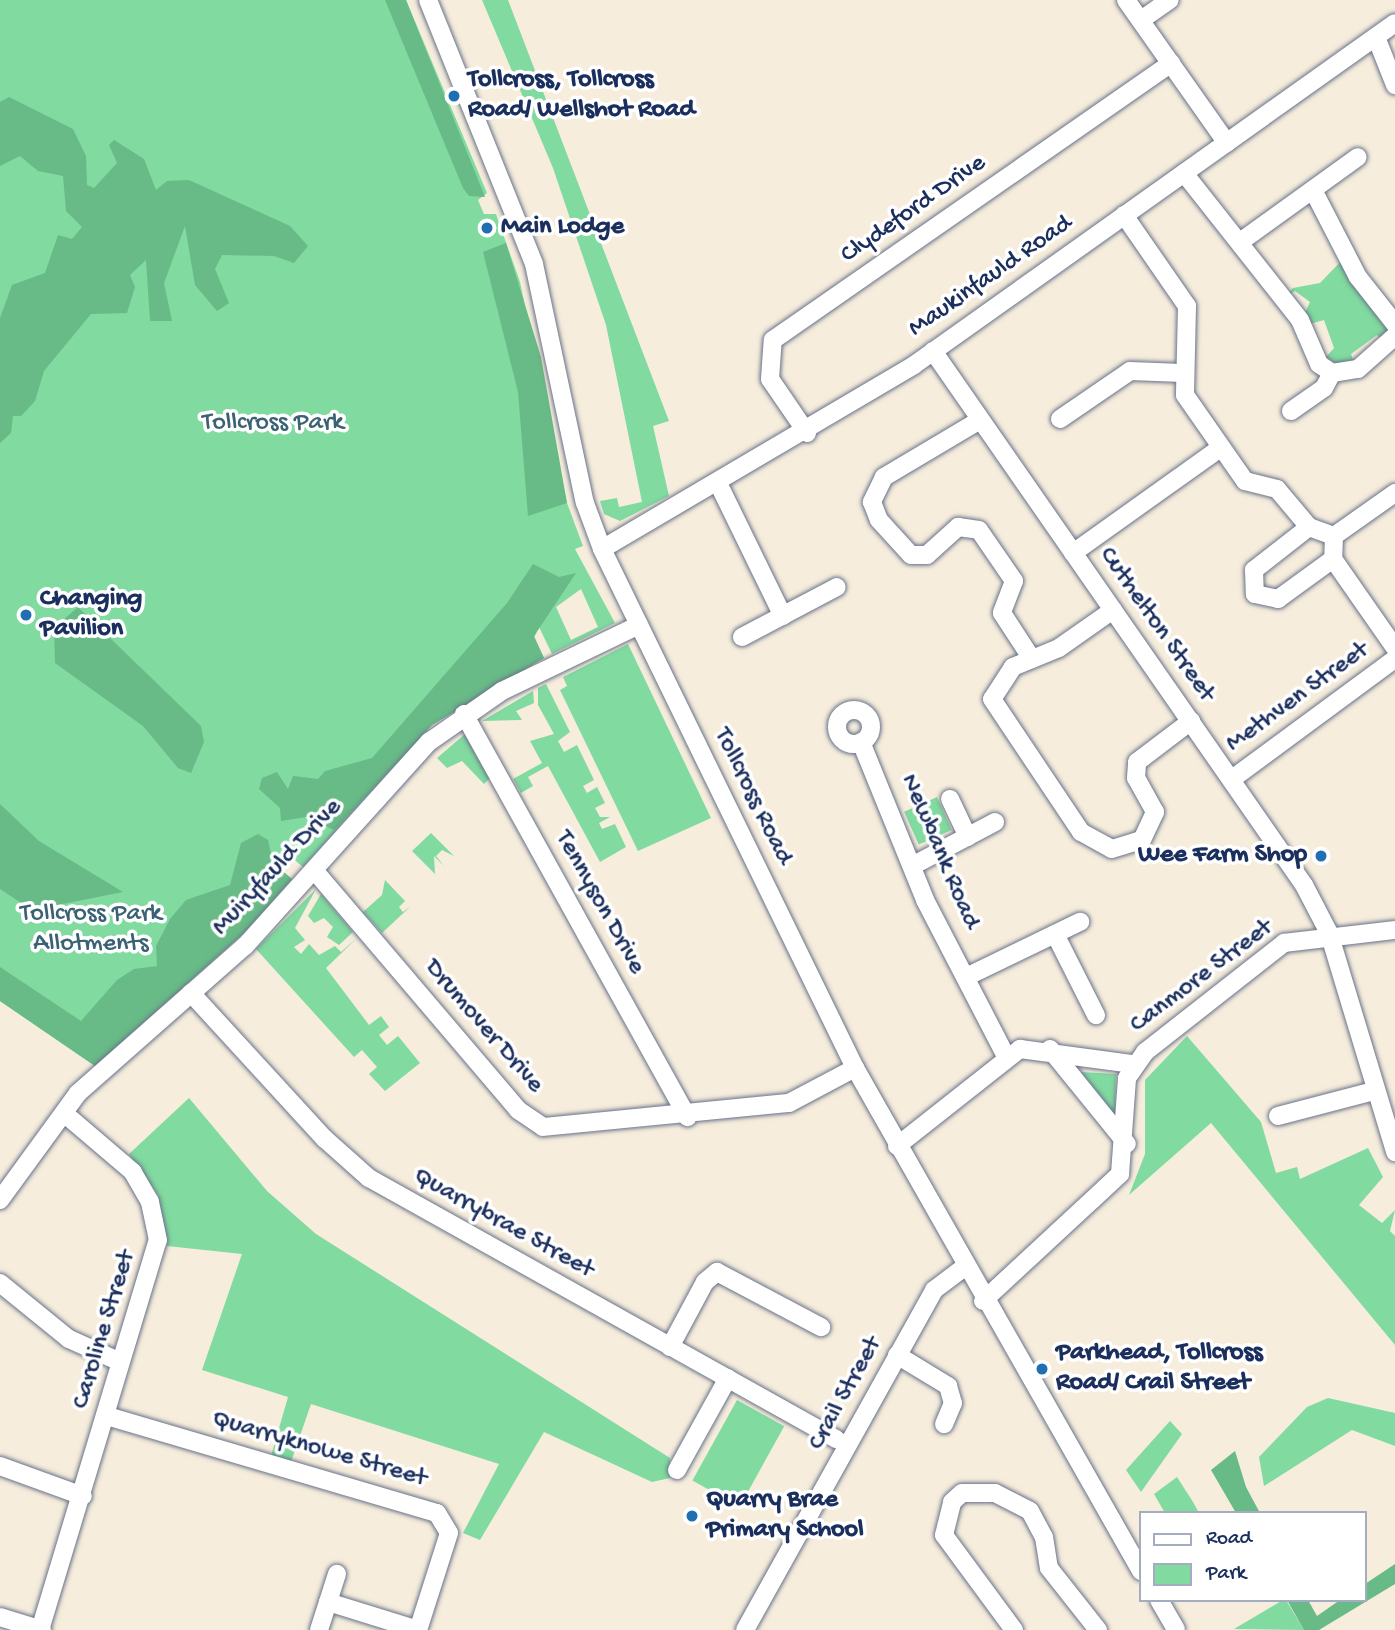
<!DOCTYPE html>
<style>
body{margin:0}
#map{position:relative;width:1395px;height:1630px;overflow:hidden;background:#f6eddc;font-family:"Gochi Hand",sans-serif}
div>[style]{position:absolute}
[style*='--x']{left:calc(var(--x)*1px);top:calc(var(--y)*1px);width:calc(var(--w)*1px);rotate:calc(var(--a)*1deg)}
.green>*{inset:0;background:#81da9f;transform-origin:0 0}
.forest>*{inset:0;background:#68ba86}
.roads{filter:drop-shadow(0 0 2px #68728a) drop-shadow(0 0 2px #68728a)}
.minor>*{height:18px;margin:-9px;padding:0 9px;transform-origin:9px;border-radius:9px;background:#fff}
.minor>.ring{margin:-9px;padding:0;box-sizing:content-box;background:none;border:18px solid #fff;border-radius:50%}
.dots>*{width:19px;height:19px;translate:-50% -50%;box-sizing:border-box;border:4px solid #fff;border-radius:50%}
span{translate:-50% -50%;white-space:nowrap;text-align:center;line-height:1.15;-webkit-text-stroke:7px #fff;paint-order:stroke}
.poi-label{font-size:26px;color:#1b2f5e;font-weight:700}
.left{translate:0 -50%;text-align:left}
.right{translate:-100% -50%;text-align:right}
.street-label{font-size:26px;color:#1b2f5e}
.park-label{font-size:26px;color:#3a6272}
.legend{position:absolute;left:1139px;top:1511px;width:228px;height:91px;box-sizing:border-box;background:#fff;border:2px solid #a4acbf;margin:0;padding:9px 12px;list-style:none;font-size:21px;color:#1b2f5e}
.legend li{display:flex;align-items:center;gap:14px;height:35px}
.legend b{width:35px;border:2px solid #a4acbf}
</style>
<div id="map">
<div class="green">
<div style="clip-path:polygon(evenodd,0 0,406px 0,487px 193px,478px 200px,484px 214px,496px 214px,520px 282px,567px 503px,583px 546px,575px 549px,615px 623px,552px 654px,539px 627px,534px 638px,544px 658px,432px 725px,303px 867px,284px 851px,273px 863px,292px 879px,245px 932px,95px 1066px,0 1001px,0 0,581px 589px,598px 627px,571px 640px,556px 607px,581px 589px)"></div>
<div style="clip-path:polygon(482px 0,508px 0,669px 421px,653px 426px,669px 496px,620px 521px,604px 514px,600px 501px,617px 498px,619px 507px,642px 502px,606px 325px,553px 168px)"></div>
<div style="clip-path:polygon(1346px 256px,1392px 328px,1383px 342px,1377px 335px,1351px 354px,1354px 362px,1338px 365px,1326px 357px,1334px 348px,1324px 320px,1310px 324px,1304px 315px,1310px 302px,1295px 291px,1285px 297px,1293px 288px,1320px 283px)"></div>
<div style="clip-path:polygon(628px 644px,711px 818px,638px 851px,560px 690px,567px 686px,563px 677px)"></div>
<div style="clip-path:polygon(546px 684px,570px 732px,558px 741px,564px 752px,577px 745px,594px 780px,583px 786px,587px 793px,597px 787px,605px 803px,595px 808px,600px 817px,610px 817px,599px 823px,602px 829px,615px 824px,626px 847px,600px 862px,548px 766px,528px 777px,533px 786px,521px 793px,513px 779px,542px 763px,530px 741px,554px 734px,538px 705px,538px 688px)"></div>
<div style="clip-path:polygon(533px 691px,534px 703px,516px 711px,522px 720px,482px 721px)"></div>
<div style="clip-path:polygon(465px 734px,490px 778px,484px 784px,462px 761px,447px 768px,437px 758px)"></div>
<div style="left:937px;top:797px;width:36px;height:36px;rotate:66deg"></div>
<div style="clip-path:polygon(431px 833px,454px 856px,442px 850px,436px 856px,444px 866px,434px 856px,435px 874px,412px 851px)"></div>
<div style="clip-path:polygon(385px 880px,405px 901px,399px 907px,403px 912px,411px 906px,382px 933px,363px 912px,382px 895px)"></div>
<div style="clip-path:polygon(316px 889px,295px 928px,305px 940px,294px 947px,301px 954px,309px 944px,319px 955px,335px 946px,341px 952px,358px 937px,326px 968px,369px 1025px,381px 1016px,389px 1027px,379px 1035px,387px 1045px,398px 1036px,420px 1063px,385px 1091px,369px 1074px,377px 1067px,362px 1050px,354px 1057px,256px 949px)"></div>
<div style="clip-path:polygon(321px 894px,353px 932px,339px 945px,327px 937px,333px 927px,324px 918px,314px 923px,308px 916px)"></div>
<div style="clip-path:polygon(1187px 1036px,1261px 1122px,1276px 1173px,1297px 1167px,1300px 1179px,1368px 1148px,1383px 1177px,1359px 1205px,1382px 1223px,1395px 1210px,1390px 1231px,1395px 1236px,1395px 1345px,1211px 1123px,1129px 1195px,1145px 1154px,1145px 1080px)"></div>
<div style="clip-path:polygon(1081px 1072px,1116px 1074px,1115px 1112px,1111px 1111px)"></div>
<div style="clip-path:polygon(189px 1098px,267px 1191px,316px 1234px,670px 1458px,670px 1478px,652px 1482px,544px 1432px,480px 1540px,463px 1533px,499px 1464px,311px 1404px,291px 1462px,271px 1456px,288px 1397px,202px 1370px,242px 1254px,167px 1246px,158px 1195px,129px 1154px)"></div>
<div style="clip-path:polygon(1328px 1398px,1395px 1413px,1395px 1446px,1352px 1430px,1264px 1486px,1259px 1457px,1307px 1407px)"></div>
<div style="left:737px;top:1400px;width:54px;height:92px;rotate:29deg"></div>
<div style="clip-path:polygon(1170px 1421px,1182px 1434px,1141px 1492px,1126px 1470px)"></div>
<div style="clip-path:polygon(1177px 1477px,1193px 1502px,1199px 1513px,1165px 1513px,1154px 1494px)"></div>
<div style="clip-path:polygon(1286px 1600px,1304px 1630px,1234px 1629px,1283px 1600px)"></div>
</div>
<div class="forest">
<div style="clip-path:polygon(385px 0,406px 0,485px 197px,469px 196px,463px 188px)"></div>
<div style="clip-path:polygon(9px 97px,73px 129px,86px 156px,87px 185px,94px 188px,117px 163px,109px 145px,114px 140px,144px 159px,156px 190px,167px 181px,189px 180px,290px 226px,308px 246px,294px 263px,274px 256px,222px 255px,215px 269px,229px 303px,217px 311px,195px 285px,185px 226px,164px 283px,172px 321px,150px 321px,146px 260px,130px 275px,135px 287px,127px 313px,91px 314px,44px 371px,35px 401px,21px 416px,13px 416px,11px 433px,0 443px,0 318px,12px 285px,45px 273px,58px 235px,72px 239px,82px 227px,66px 211px,63px 176px,38px 171px,20px 156px,0 166px,0 102px)"></div>
<div style="clip-path:polygon(506px 243px,541px 357px,567px 503px,528px 516px,518px 392px,483px 252px)"></div>
<div style="clip-path:polygon(533px 564px,559px 577px,576px 573px,534px 636px,544px 658px,432px 725px,334px 830px,306px 817px,281px 821px,280px 808px,259px 789px,262px 778px,277px 772px,288px 789px,293px 776px,318px 779px,325px 771px,372px 758px,507px 603px)"></div>
<div style="clip-path:polygon(78px 607px,201px 726px,204px 742px,191px 773px,178px 768px,143px 726px,55px 663px,54px 628px)"></div>
<div style="clip-path:polygon(0 804px,39px 841px,123px 892px,32px 910px,0 889px)"></div>
<div style="clip-path:polygon(258px 834px,268px 840px,273px 863px,292px 879px,245px 932px,95px 1066px,0 1001px,0 967px,81px 1021px,117px 980px,134px 969px,157px 966px,156px 946px,170px 919px,186px 900px,230px 885px,241px 843px)"></div>
<div style="clip-path:polygon(1235px 1451px,1246px 1487px,1260px 1513px,1236px 1513px,1211px 1470px)"></div>
<div style="clip-path:polygon(1395px 1564px,1395px 1584px,1319px 1630px,1304px 1630px,1287px 1600px,1308px 1600px,1317px 1616px,1340px 1600px,1365px 1600px,1365px 1584px)"></div>
</div>
<div class="roads">
<div class="minor">
<div style="--x:428;--y:0;--w:284;--a:68.1"></div>
<div style="--x:534;--y:264;--w:244;--a:78"></div>
<div style="--x:585;--y:503;--w:49;--a:69.7"></div>
<div style="--x:602;--y:549;--w:577;--a:64.01"></div>
<div style="--x:855;--y:1068;--w:579;--a:60.38"></div>
<div style="--x:1126;--y:0;--w:175;--a:54.8"></div>
<div style="--x:1141;--y:20;--w:35;--a:-35"></div>
<div style="--x:1376;--y:37;--w:52;--a:68.4"></div>
<div style="--x:1184;--y:173;--w:187;--a:51.7"></div>
<div style="--x:1300;--y:320;--w:48;--a:66.6"></div>
<div style="--x:1319;--y:364;--w:16;--a:35"></div>
<div style="--x:1332;--y:373;--w:26;--a:-9"></div>
<div style="--x:1358;--y:369;--w:50;--a:-41.7"></div>
<div style="--x:1313;--y:190;--w:98;--a:62.7"></div>
<div style="--x:1358;--y:277;--w:60;--a:51.8"></div>
<div style="--x:1124;--y:215;--w:111;--a:55.3"></div>
<div style="--x:1187;--y:306;--w:89;--a:91.3"></div>
<div style="--x:1185;--y:395;--w:105;--a:55.1"></div>
<div style="--x:1245;--y:481;--w:33;--a:14"></div>
<div style="--x:1277;--y:489;--w:50;--a:49.9"></div>
<div style="--x:1309;--y:527;--w:27;--a:20"></div>
<div style="--x:1334;--y:536;--w:23;--a:92"></div>
<div style="--x:1333;--y:559;--w:108;--a:55.1"></div>
<div style="--x:1240;--y:242;--w:145;--a:-35.8"></div>
<div style="--x:933;--y:351;--w:650;--a:55.21"></div>
<div style="--x:1304;--y:885;--w:54;--a:62.5"></div>
<div style="--x:1329;--y:933;--w:229;--a:73.2"></div>
<div style="--x:1291;--y:411;--w:40;--a:-34.9"></div>
<div style="--x:1324;--y:388;--w:17;--a:-62"></div>
<div style="--x:1060;--y:419;--w:85;--a:-34.4"></div>
<div style="--x:1130;--y:371;--w:51;--a:2.2"></div>
<div style="--x:980;--y:420;--w:112;--a:149.3"></div>
<div style="--x:884;--y:477;--w:28;--a:116"></div>
<div style="--x:872;--y:502;--w:19;--a:69"></div>
<div style="--x:879;--y:520;--w:47;--a:47.6"></div>
<div style="--x:911;--y:555;--w:16;--a:0"></div>
<div style="--x:927;--y:555;--w:42;--a:-42.1"></div>
<div style="--x:958;--y:527;--w:21;--a:8"></div>
<div style="--x:979;--y:530;--w:62;--a:55.5"></div>
<div style="--x:1014;--y:581;--w:34;--a:111"></div>
<div style="--x:1002;--y:613;--w:55;--a:56.9"></div>
<div style="--x:807;--y:433;--w:65;--a:-124.4"></div>
<div style="--x:770;--y:379;--w:39;--a:-86"></div>
<div style="--x:773;--y:340;--w:485;--a:-34.8"></div>
<div style="--x:718;--y:483;--w:148;--a:64"></div>
<div style="--x:1309;--y:527;--w:70;--a:142"></div>
<div style="--x:1254;--y:570;--w:24;--a:88"></div>
<div style="--x:1255;--y:594;--w:24;--a:12"></div>
<div style="--x:1278;--y:599;--w:68;--a:-36"></div>
<div style="--x:1334;--y:536;--w:75;--a:-35.2"></div>
<div style="--x:602;--y:549;--w:362;--a:-30.5"></div>
<div style="--x:914;--y:365;--w:590;--a:-35.41"></div>
<div style="--x:1073;--y:553;--w:181;--a:-35.5"></div>
<div style="--x:1113;--y:610;--w:66;--a:144.9"></div>
<div style="--x:1059;--y:648;--w:50;--a:157.6"></div>
<div style="--x:1013;--y:667;--w:38;--a:123"></div>
<div style="--x:992;--y:699;--w:160;--a:56.2"></div>
<div style="--x:1081;--y:832;--w:35;--a:29"></div>
<div style="--x:1112;--y:849;--w:31;--a:-17"></div>
<div style="--x:1142;--y:840;--w:31;--a:-65"></div>
<div style="--x:1155;--y:812;--w:39;--a:-119"></div>
<div style="--x:1136;--y:778;--w:16;--a:-86"></div>
<div style="--x:1137;--y:762;--w:68;--a:-37.2"></div>
<div style="--x:742;--y:637;--w:107;--a:-27.8"></div>
<div class="ring" style="left:837px;top:710px;width:16px;height:16px"></div>
<div style="--x:464;--y:714;--w:461;--a:61"></div>
<div style="--x:861;--y:742;--w:170;--a:67.9"></div>
<div style="--x:925;--y:900;--w:176;--a:62.6"></div>
<div style="--x:1232;--y:779;--w:202;--a:-36.4"></div>
<div style="--x:950;--y:799;--w:42;--a:64.7"></div>
<div style="--x:912;--y:866;--w:94;--a:-27.9"></div>
<div style="--x:314;--y:870;--w:315;--a:49.6"></div>
<div style="--x:518;--y:1110;--w:30;--a:34"></div>
<div style="--x:543;--y:1127;--w:247;--a:-5.6"></div>
<div style="--x:789;--y:1103;--w:75;--a:-27.9"></div>
<div style="--x:1055;--y:934;--w:91;--a:63.2"></div>
<div style="--x:966;--y:977;--w:127;--a:-25.8"></div>
<div style="--x:191;--y:993;--w:198;--a:47.5"></div>
<div style="--x:325;--y:1139;--w:59;--a:41.6"></div>
<div style="--x:369;--y:1178;--w:535;--a:29.2"></div>
<div style="--x:1050;--y:1049;--w:122;--a:51"></div>
<div style="--x:1278;--y:1116;--w:99;--a:-14.6"></div>
<div style="--x:897;--y:1146;--w:157;--a:-38.3"></div>
<div style="--x:1020;--y:1049;--w:114;--a:7.6"></div>
<div style="--x:0;--y:1200;--w:132;--a:-53.9"></div>
<div style="--x:78;--y:1093;--w:222;--a:-41.4"></div>
<div style="--x:245;--y:946;--w:275;--a:-48"></div>
<div style="--x:429;--y:742;--w:89;--a:-34.9"></div>
<div style="--x:502;--y:691;--w:152;--a:-25.7"></div>
<div style="--x:0;--y:1283;--w:89;--a:39.1"></div>
<div style="--x:69;--y:1339;--w:54;--a:24.2"></div>
<div style="--x:983;--y:1301;--w:187;--a:-42.8"></div>
<div style="--x:1120;--y:1174;--w:96;--a:-85.8"></div>
<div style="--x:1127;--y:1078;--w:32;--a:-55"></div>
<div style="--x:1145;--y:1052;--w:177;--a:-38.1"></div>
<div style="--x:1284;--y:943;--w:112;--a:-6.7"></div>
<div style="--x:670;--y:1347;--w:74;--a:-61.7"></div>
<div style="--x:705;--y:1282;--w:16;--a:-40"></div>
<div style="--x:717;--y:1272;--w:118;--a:27.9"></div>
<div style="--x:897;--y:1355;--w:60;--a:31.3"></div>
<div style="--x:948;--y:1386;--w:18;--a:74"></div>
<div style="--x:953;--y:1403;--w:23;--a:113"></div>
<div style="--x:107;--y:1416;--w:344;--a:16.4"></div>
<div style="--x:437;--y:1513;--w:23;--a:59"></div>
<div style="--x:449;--y:1533;--w:102;--a:107.7"></div>
<div style="--x:0;--y:1466;--w:88;--a:19.9"></div>
<div style="--x:677;--y:1470;--w:105;--a:-61"></div>
<div style="--x:1159;--y:1600;--w:34;--a:60"></div>
<div style="--x:328;--y:1602;--w:94;--a:17.3"></div>
<div style="--x:0;--y:1617;--w:44;--a:17.2"></div>
<div style="--x:40;--y:1630;--w:407;--a:-73.2"></div>
<div style="--x:158;--y:1240;--w:39;--a:-102"></div>
<div style="--x:150;--y:1202;--w:34;--a:-120"></div>
<div style="--x:133;--y:1172;--w:88;--a:-139.6"></div>
<div style="--x:319;--y:1630;--w:59;--a:-72.2"></div>
<div style="--x:745;--y:1630;--w:389;--a:-60.9"></div>
<div style="--x:934;--y:1290;--w:38;--a:-37"></div>
<div style="--x:1014;--y:1630;--w:118;--a:-126.4"></div>
<div style="--x:944;--y:1535;--w:34;--a:-76"></div>
<div style="--x:952;--y:1502;--w:13;--a:-42"></div>
<div style="--x:962;--y:1493;--w:33;--a:0"></div>
<div style="--x:995;--y:1493;--w:39;--a:27"></div>
<div style="--x:1030;--y:1511;--w:30;--a:62"></div>
<div style="--x:1044;--y:1537;--w:31;--a:81"></div>
<div style="--x:1049;--y:1568;--w:79;--a:51.7"></div>
</div>
</div>
<div class="dots">
<div style="left:454px;top:96px;background:#1f6fb2"></div>
<div style="left:487px;top:228px;background:#1f6fb2"></div>
<div style="left:26px;top:615px;background:#1f6fb2"></div>
<div style="left:1321px;top:856px;background:#1f6fb2"></div>
<div style="left:1042px;top:1369px;background:#1f6fb2"></div>
<div style="left:692px;top:1516px;background:#1f6fb2"></div>
</div>
<div class="poi-label">
<span class="left" style="left:468px;top:96px">Tollcross, Tollcross<br>Road/ Wellshot Road</span>
<span class="left" style="left:501px;top:228px">Main Lodge</span>
<span class="left" style="left:40px;top:615px">Changing<br>Pavilion</span>
<span class="right" style="left:1307px;top:856px">Wee Farm Shop</span>
<span class="left" style="left:1056px;top:1369px">Parkhead, Tollcross<br>Road/ Crail Street</span>
<span class="left" style="left:706px;top:1516px">Quarry Brae<br>Primary School</span>
</div>
<div class="street-label">
<span style="left:914px;top:210px;rotate:-35deg">Clydeford Drive</span>
<span style="left:991px;top:277px;rotate:-35deg">Maukinfauld Road</span>
<span style="left:1156px;top:625px;rotate:55deg">Cuthelton Street</span>
<span style="left:1298px;top:698px;rotate:-36deg">Methven Street</span>
<span style="left:752px;top:797px;rotate:64deg">Tollcross Road</span>
<span style="left:939px;top:852px;rotate:67deg">Newbank Road</span>
<span style="left:278px;top:868px;rotate:-47deg">Muiryfauld Drive</span>
<span style="left:599px;top:903px;rotate:61deg">Tennyson Drive</span>
<span style="left:1202px;top:977px;rotate:-37deg">Canmore Street</span>
<span style="left:483px;top:1027px;rotate:49deg">Drumover Drive</span>
<span style="left:503px;top:1224px;rotate:29deg">Quarrybrae Street</span>
<span style="left:105px;top:1330px;rotate:-73deg">Caroline Street</span>
<span style="left:846px;top:1394px;rotate:-61deg">Crail Street</span>
<span style="left:319px;top:1450px;rotate:16deg">Quarryknowe Street</span>
</div>
<div class="park-label">
<span style="left:273px;top:424px">Tollcross Park</span>
<span style="left:91px;top:930px">Tollcross Park<br>Allotments</span>
</div>
<ul class="legend">
<li><b style="height:9px;background:#fff"></b>Road</li>
<li><b style="height:19px;background:#81da9f"></b>Park</li>
</ul>
</div>
